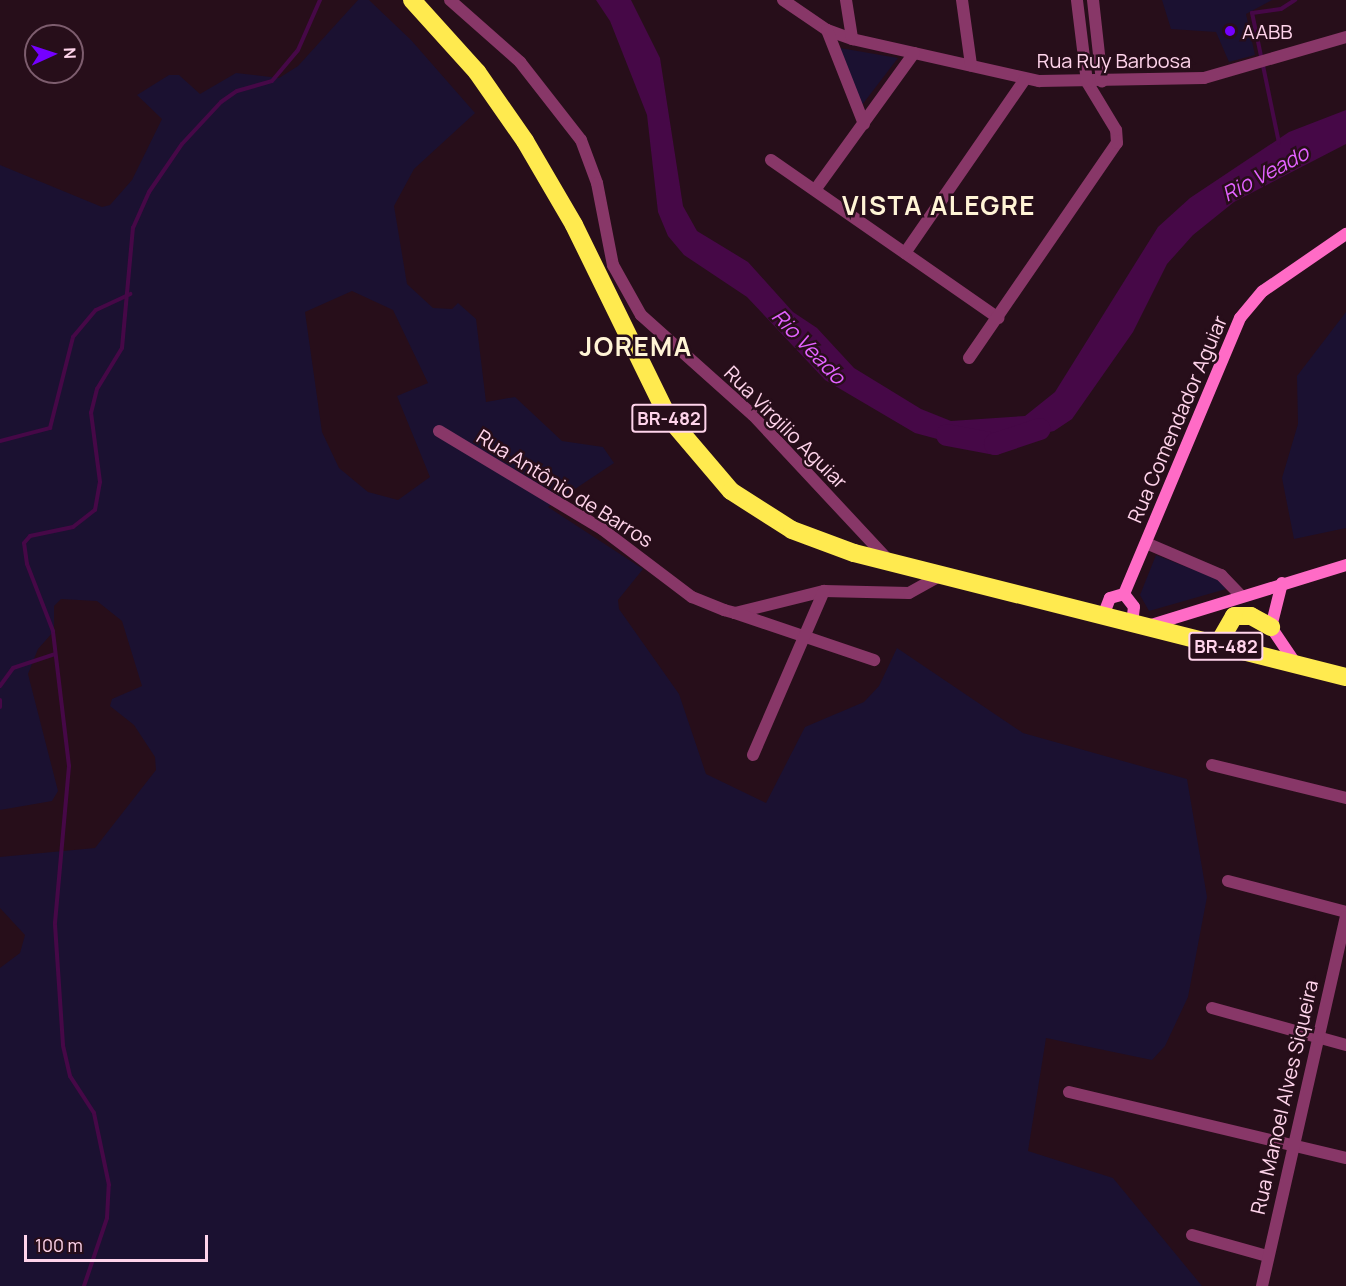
<!DOCTYPE html>
<meta charset="utf-8">
<style>
body{margin:0}
#map{position:relative;width:1346px;height:1286px;overflow:hidden;background:#270e1a;font-family:Manrope,sans-serif}
div>[style]{position:absolute}
[style*='--x']{left:calc(var(--x)*1px);top:calc(var(--y)*1px);width:calc(var(--w)*1px);rotate:calc(var(--a)*1deg)}
.green>*{inset:0;background:#1b1131}
.water>*{inset:0;background:#460847}
.stream>*{height:4px;margin:-2px;padding:0 2px;transform-origin:2px;border-radius:2px;background:#460847}
.river>*{height:22px;margin:-11px;padding:0 11px;transform-origin:11px;border-radius:11px;background:#460847}
.street>*{height:12px;margin:-6px;padding:0 6px;transform-origin:6px;border-radius:6px;background:#883768}
.secondary>*{height:12px;margin:-6px;padding:0 6px;transform-origin:6px;border-radius:6px;background:#ff6bc6}
.highway>*{height:18px;margin:-9px;padding:0 9px;transform-origin:9px;border-radius:9px;background:#ffea4f}
.dots>*{width:16px;height:16px;translate:-50% -50%;box-sizing:border-box;border:3px solid #270e1a;border-radius:50%}
span{translate:-50% -50%;white-space:nowrap;text-align:center;line-height:1.15;-webkit-text-stroke:5px #270e1a;paint-order:stroke}
.shield-label span{padding:2px 4px;background:#270e1a;border:2px solid;border-radius:4px;-webkit-text-stroke-width:0}
.shield-label{font-size:18px;color:#ffd4eb;font-weight:700}
.poi-label{font-size:20px;color:#ffd4eb}
.left{translate:0 -50%;text-align:left}
.street-label{font-size:20px;color:#ffd4eb}
.water-label{font-size:21px;color:#e362ff;font-style:italic}
.district-label{font-size:26px;color:#fff4d6;font-weight:700;letter-spacing:1.5px}
.north{position:absolute;left:24px;top:24px;width:60px;height:60px;box-sizing:border-box;background:#270e1a;border:2px solid #7d5d6e;border-radius:50%;rotate:87deg;font-size:16px;font-weight:700;line-height:24px;text-align:center;color:#ffd4eb}
.north::after{content:'';display:block;margin:auto;width:21px;height:27px;background:#7500ff;clip-path:polygon(50% 0,100% 100%,50% 72%,0 100%)}
.scale{position:absolute;left:24px;top:1235px;width:184px;height:27px;box-sizing:border-box;border:3px solid #ffd4eb;border-top:0;padding-left:8px;font-size:18px;line-height:21px;white-space:nowrap;color:#ffd4eb;-webkit-text-stroke:4px #270e1a;paint-order:stroke}
</style>
<div id="map">
<div class="green">
<div style="clip-path:polygon(evenodd,358px 0,369px 0,411px 40px,475px 113px,414px 169px,394px 206px,407px 284px,433px 308px,452px 309px,458px 303px,476px 319px,486px 402px,515px 397px,562px 441px,603px 447px,614px 463px,548px 507px,643px 569px,618px 600px,619px 609px,679px 694px,706px 774px,766px 803px,805px 727px,864px 702px,879px 686px,897px 648px,1023px 733px,1187px 779px,1207px 897px,1188px 997px,1165px 1046px,1152px 1060px,1046px 1038px,1028px 1151px,1113px 1178px,1202px 1286px,0 1286px,0 968px,20px 953px,25px 935px,0 908px,0 857px,95px 848px,156px 770px,155px 757px,134px 725px,110px 706px,112px 699px,142px 686px,122px 621px,97px 601px,61px 599px,54px 606px,54px 631px,38px 649px,28px 674px,58px 791px,52px 801px,0 810px,0 165px,102px 207px,110px 205px,132px 180px,162px 119px,137px 95px,169px 75px,179px 75px,200px 94px,236px 73px,279px 78px,298px 66px,358px 0,352px 291px,393px 310px,428px 383px,397px 396px,430px 477px,398px 500px,368px 492px,339px 468px,322px 432px,305px 312px,352px 291px)"></div>
<div style="clip-path:polygon(1162px 0,1272px 0,1246px 14px,1255px 55px,1229px 62px,1216px 32px,1171px 29px)"></div>
<div style="clip-path:polygon(840px 48px,898px 58px,862px 105px)"></div>
<div style="clip-path:polygon(1346px 312px,1346px 528px,1294px 539px,1282px 478px,1298px 424px,1297px 376px)"></div>
<div style="clip-path:polygon(1156px 555px,1220px 580px,1226px 589px,1149px 611px,1140px 595px)"></div>
</div>
<div class="water">
<div style="clip-path:polygon(596px 0,631px 0,660px 58px,683px 206px,697px 231px,748px 262px,793px 312px,817px 328px,854px 368px,921px 409px,951px 421px,1025px 416px,1055px 392px,1158px 227px,1190px 198px,1289px 132px,1346px 110px,1346px 144px,1234px 202px,1193px 235px,1167px 264px,1133px 332px,1072px 419px,1054px 431px,1019px 439px,941px 440px,915px 433px,825px 380px,747px 297px,684px 255px,668px 236px,658px 212px,647px 115px,610px 21px)"></div>
</div>
<div class="stream">
<div style="--x:1279;--y:143;--w:133;--a:-101.7"></div>
<div style="--x:1252;--y:13;--w:29;--a:-8"></div>
<div style="--x:1281;--y:9;--w:17;--a:-33"></div>
<div style="--x:0;--y:441;--w:52;--a:-14.6"></div>
<div style="--x:50;--y:428;--w:94;--a:-75.8"></div>
<div style="--x:73;--y:337;--w:35;--a:-50"></div>
<div style="--x:96;--y:310;--w:38;--a:-25"></div>
<div style="--x:0;--y:686;--w:22;--a:-54"></div>
<div style="--x:13;--y:668;--w:44;--a:-18.4"></div>
<div style="--x:0;--y:700;--w:7;--a:90"></div>
<div style="--x:84;--y:1286;--w:72;--a:-71.3"></div>
<div style="--x:107;--y:1218;--w:33;--a:-87"></div>
<div style="--x:109;--y:1185;--w:74;--a:-101.8"></div>
<div style="--x:94;--y:1113;--w:44;--a:-123"></div>
<div style="--x:70;--y:1076;--w:32;--a:-103"></div>
<div style="--x:63;--y:1045;--w:122;--a:-93.8"></div>
<div style="--x:55;--y:923;--w:158;--a:-84.9"></div>
<div style="--x:69;--y:766;--w:136;--a:-96.8"></div>
<div style="--x:53;--y:631;--w:72;--a:-111.2"></div>
<div style="--x:27;--y:564;--w:21;--a:-98"></div>
<div style="--x:24;--y:543;--w:9;--a:-49"></div>
<div style="--x:30;--y:536;--w:44;--a:-11.8"></div>
<div style="--x:73;--y:527;--w:28;--a:-38"></div>
<div style="--x:95;--y:510;--w:28;--a:-80"></div>
<div style="--x:100;--y:482;--w:70;--a:-97.4"></div>
<div style="--x:91;--y:413;--w:25;--a:-76"></div>
<div style="--x:97;--y:389;--w:48;--a:-58.6"></div>
<div style="--x:122;--y:348;--w:121;--a:-84.8"></div>
<div style="--x:133;--y:228;--w:39;--a:-66"></div>
<div style="--x:149;--y:192;--w:58;--a:-55.5"></div>
<div style="--x:182;--y:144;--w:57;--a:-47.1"></div>
<div style="--x:221;--y:102;--w:19;--a:-35"></div>
<div style="--x:237;--y:91;--w:36;--a:-16"></div>
<div style="--x:272;--y:81;--w:40;--a:-50"></div>
<div style="--x:298;--y:50;--w:55;--a:-66.3"></div>
</div>
<div class="river">
<div style="--x:947;--y:435;--w:49;--a:10.6"></div>
<div style="--x:995;--y:444;--w:47;--a:-18.4"></div>
</div>
<div class="street">
<div style="--x:450;--y:0;--w:94;--a:41.5"></div>
<div style="--x:520;--y:62;--w:99;--a:52"></div>
<div style="--x:581;--y:140;--w:46;--a:69.6"></div>
<div style="--x:597;--y:183;--w:84;--a:79"></div>
<div style="--x:613;--y:265;--w:57;--a:60.8"></div>
<div style="--x:641;--y:315;--w:150;--a:41.8"></div>
<div style="--x:753;--y:415;--w:200;--a:47"></div>
<div style="--x:783;--y:0;--w:53;--a:34.3"></div>
<div style="--x:827;--y:30;--w:27;--a:20"></div>
<div style="--x:852;--y:39;--w:192;--a:12.7"></div>
<div style="--x:1039;--y:81;--w:165;--a:-1"></div>
<div style="--x:1204;--y:78;--w:148;--a:-16.1"></div>
<div style="--x:846;--y:0;--w:39;--a:81"></div>
<div style="--x:962;--y:0;--w:66;--a:82.1"></div>
<div style="--x:1093;--y:0;--w:82;--a:83.7"></div>
<div style="--x:827;--y:30;--w:101;--a:68.5"></div>
<div style="--x:771;--y:160;--w:277;--a:34.8"></div>
<div style="--x:815;--y:190;--w:169;--a:-54.1"></div>
<div style="--x:905;--y:253;--w:211;--a:-55.4"></div>
<div style="--x:969;--y:358;--w:261;--a:-55.5"></div>
<div style="--x:1117;--y:143;--w:13;--a:-94"></div>
<div style="--x:1116;--y:130;--w:56;--a:-121.1"></div>
<div style="--x:1087;--y:82;--w:83;--a:-97"></div>
<div style="--x:439;--y:431;--w:190;--a:31"></div>
<div style="--x:602;--y:529;--w:113;--a:37.1"></div>
<div style="--x:692;--y:597;--w:35;--a:22"></div>
<div style="--x:724;--y:610;--w:11;--a:15"></div>
<div style="--x:735;--y:613;--w:92;--a:-13.9"></div>
<div style="--x:824;--y:591;--w:85;--a:1.3"></div>
<div style="--x:909;--y:593;--w:37;--a:-29"></div>
<div style="--x:1146;--y:543;--w:82;--a:23.1"></div>
<div style="--x:1221;--y:575;--w:29;--a:46"></div>
<div style="--x:735;--y:613;--w:147;--a:18.7"></div>
<div style="--x:753;--y:755;--w:179;--a:-66.6"></div>
<div style="--x:1212;--y:765;--w:138;--a:13.8"></div>
<div style="--x:1228;--y:881;--w:122;--a:14.7"></div>
<div style="--x:1212;--y:1008;--w:139;--a:15.4"></div>
<div style="--x:1069;--y:1092;--w:285;--a:13.4"></div>
<div style="--x:1192;--y:1235;--w:78;--a:15.6"></div>
<div style="--x:1262;--y:1286;--w:378;--a:-77.2"></div>
</div>
<div class="secondary">
<div style="--x:1282;--y:583;--w:45;--a:104"></div>
<div style="--x:1271;--y:627;--w:45;--a:56"></div>
<div style="--x:1124;--y:594;--w:299;--a:-67.2"></div>
<div style="--x:1240;--y:318;--w:35;--a:-50"></div>
<div style="--x:1263;--y:291;--w:101;--a:-34.5"></div>
<div style="--x:1103;--y:616;--w:19;--a:-69"></div>
<div style="--x:1110;--y:598;--w:15;--a:-16"></div>
<div style="--x:1124;--y:594;--w:16;--a:52"></div>
<div style="--x:1134;--y:607;--w:16;--a:97"></div>
<div style="--x:1148;--y:626;--w:207;--a:-17.1"></div>
</div>
<div class="highway">
<div style="--x:412;--y:0;--w:97;--a:47.9"></div>
<div style="--x:477;--y:72;--w:84;--a:55.2"></div>
<div style="--x:525;--y:141;--w:97;--a:59.7"></div>
<div style="--x:574;--y:225;--w:214;--a:63.9"></div>
<div style="--x:668;--y:417;--w:97;--a:49.6"></div>
<div style="--x:731;--y:491;--w:72;--a:32.6"></div>
<div style="--x:792;--y:530;--w:66;--a:20.4"></div>
<div style="--x:854;--y:553;--w:507;--a:14.15"></div>
<div style="--x:1218;--y:644;--w:32;--a:-60"></div>
<div style="--x:1234;--y:616;--w:17;--a:0"></div>
<div style="--x:1251;--y:616;--w:23;--a:29"></div>
</div>
<div class="dots">
<div style="left:1230px;top:31px;background:#7500ff"></div>
</div>
<div class="shield-label">
<span style="left:669px;top:418px">BR-482</span>
<span style="left:1226px;top:646px">BR-482</span>
</div>
<div class="poi-label">
<span class="left" style="left:1242px;top:31px">AABB</span>
</div>
<div class="street-label">
<span style="left:1114px;top:60px">Rua Ruy Barbosa</span>
<span style="left:1177px;top:419px;rotate:-67deg">Rua Comendador Aguiar</span>
<span style="left:786px;top:427px;rotate:45deg">Rua Virgilio Aguiar</span>
<span style="left:565px;top:488px;rotate:32deg">Rua Antônio de Barros</span>
<span style="left:1284px;top:1097px;rotate:-77deg">Rua Manoel Alves Siqueira</span>
</div>
<div class="water-label">
<span style="left:1265px;top:173px;rotate:-28deg">Rio Veado</span>
<span style="left:809px;top:346px;rotate:46deg">Rio Veado</span>
</div>
<div class="district-label">
<span style="left:939px;top:206px">VISTA ALEGRE</span>
<span style="left:636px;top:347px">JOREMA</span>
</div>
<div class="north">N</div>
<div class="scale">100 m</div>
</div>
